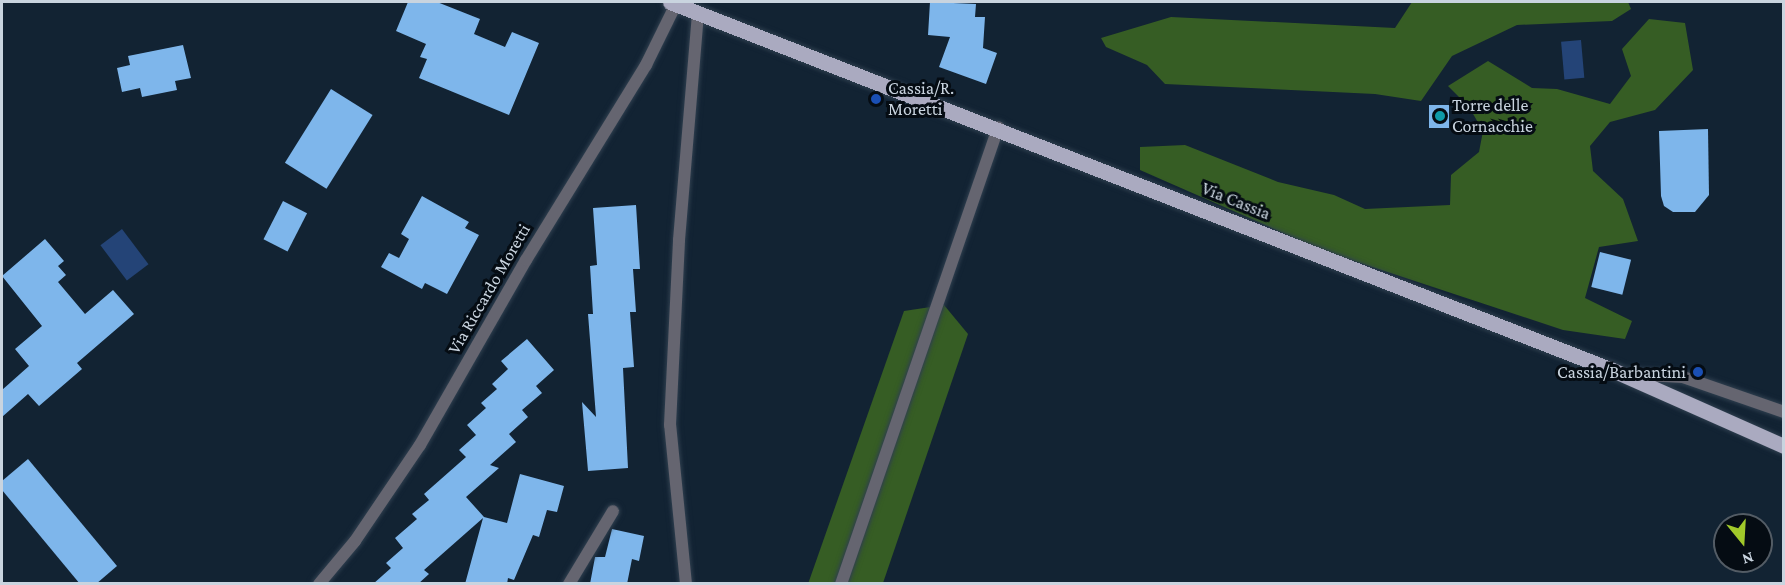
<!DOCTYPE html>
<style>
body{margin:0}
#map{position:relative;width:1785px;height:585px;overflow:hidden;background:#122333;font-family:"Crimson Pro",serif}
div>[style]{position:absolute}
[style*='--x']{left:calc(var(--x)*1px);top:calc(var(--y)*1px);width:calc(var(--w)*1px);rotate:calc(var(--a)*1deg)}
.forest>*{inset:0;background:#365d24}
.water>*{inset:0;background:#244477;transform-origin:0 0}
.building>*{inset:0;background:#7eb6eb;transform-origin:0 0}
.roads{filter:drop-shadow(0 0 2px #2f3f4f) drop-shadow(0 0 2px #2f3f4f)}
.lane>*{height:12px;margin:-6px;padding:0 6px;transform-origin:6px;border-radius:6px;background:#656570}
.street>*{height:12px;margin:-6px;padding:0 6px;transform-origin:6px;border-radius:6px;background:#656570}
.primary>*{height:15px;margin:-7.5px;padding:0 7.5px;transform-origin:7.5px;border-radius:7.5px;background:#aaaac0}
.dots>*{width:16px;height:16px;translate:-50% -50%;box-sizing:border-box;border:3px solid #050c13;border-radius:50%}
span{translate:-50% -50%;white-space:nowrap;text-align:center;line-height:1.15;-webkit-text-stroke:6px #050c13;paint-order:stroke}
.poi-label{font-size:18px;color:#c9d4df}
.left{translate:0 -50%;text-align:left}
.right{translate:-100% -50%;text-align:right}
.street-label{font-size:18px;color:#c9d4df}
.frame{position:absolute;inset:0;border:3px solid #c9d4df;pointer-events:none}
.north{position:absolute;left:1713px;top:513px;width:60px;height:60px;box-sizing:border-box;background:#050c13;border:2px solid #535c65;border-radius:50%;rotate:162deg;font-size:16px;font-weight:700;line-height:24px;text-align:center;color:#c9d4df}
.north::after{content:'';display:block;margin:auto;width:21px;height:27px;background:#a1c92a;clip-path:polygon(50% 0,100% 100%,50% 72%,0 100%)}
</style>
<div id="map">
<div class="forest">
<div style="clip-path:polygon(1412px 2px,1628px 2px,1631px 9px,1612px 21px,1517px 25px,1452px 56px,1421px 101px,1375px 94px,1165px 84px,1147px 65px,1106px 47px,1101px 38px,1171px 17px,1395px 28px)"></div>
<div style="clip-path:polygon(1649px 19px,1685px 23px,1693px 70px,1655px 110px,1610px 122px,1590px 146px,1593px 171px,1623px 199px,1638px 241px,1599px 247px,1585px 298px,1632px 321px,1625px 339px,1563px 330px,1324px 251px,1140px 170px,1140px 147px,1185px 145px,1278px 182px,1334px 195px,1365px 209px,1450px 205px,1451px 175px,1479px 152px,1483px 131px,1469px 107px,1448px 86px,1488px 61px,1532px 88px,1557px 89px,1610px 104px,1631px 76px,1622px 49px)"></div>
<div style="clip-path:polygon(944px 305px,968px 334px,883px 583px,808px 584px,904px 311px)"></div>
</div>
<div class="water">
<div style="left:1581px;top:40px;width:38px;height:20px;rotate:85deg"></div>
<div style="left:122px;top:229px;width:44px;height:27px;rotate:53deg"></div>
</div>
<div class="building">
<div style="clip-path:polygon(408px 2px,437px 2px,480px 19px,474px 34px,505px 47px,512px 32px,539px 43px,509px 115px,419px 78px,427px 59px,420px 57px,426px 44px,396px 31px)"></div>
<div style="clip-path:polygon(930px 2px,976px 4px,975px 17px,985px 17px,983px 48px,997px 53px,986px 84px,939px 67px,950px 37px,928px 35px)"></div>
<div style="clip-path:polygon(183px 45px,191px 78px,175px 81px,177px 90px,142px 97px,140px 88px,122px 92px,117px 68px,130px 65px,128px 56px)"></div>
<div style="left:331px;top:89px;width:49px;height:87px;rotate:32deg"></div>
<div style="left:1429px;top:105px;width:20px;height:23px"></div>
<div style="clip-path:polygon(1708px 129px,1709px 195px,1695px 212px,1673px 212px,1664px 206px,1661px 196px,1659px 131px)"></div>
<div style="clip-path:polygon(422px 196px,469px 222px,465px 228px,479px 235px,447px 294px,425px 283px,422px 289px,381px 267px,389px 253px,399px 258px,409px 239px,401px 234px)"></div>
<div style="left:283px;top:201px;width:27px;height:43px;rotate:27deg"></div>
<div style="clip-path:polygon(636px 205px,640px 269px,633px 269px,636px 312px,630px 312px,634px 367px,623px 368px,628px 468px,588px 471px,582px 402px,596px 417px,588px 314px,593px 314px,590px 266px,597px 265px,593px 208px)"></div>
<div style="clip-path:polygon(45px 239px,64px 261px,58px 266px,66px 275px,58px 282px,85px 314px,113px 290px,134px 314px,77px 363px,82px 369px,39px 406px,28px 394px,2px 417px,2px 390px,29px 366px,15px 349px,42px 326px,2px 276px)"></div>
<div style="left:1600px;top:252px;width:32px;height:36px;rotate:14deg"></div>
<div style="clip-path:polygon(527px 339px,554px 370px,536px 386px,542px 393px,522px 410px,528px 417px,509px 434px,516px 442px,490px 465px,499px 468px,466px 497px,484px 517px,507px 523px,520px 474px,564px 486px,557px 512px,547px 510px,539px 537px,533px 535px,514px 580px,508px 578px,507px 584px,465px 584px,483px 518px,424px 570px,429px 574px,418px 584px,373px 584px,391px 568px,386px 563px,403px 548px,395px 538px,417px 519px,412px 514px,429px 500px,424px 494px,466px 457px,459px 450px,476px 435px,467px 425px,486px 408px,481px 403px,497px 389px,492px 384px,508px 369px,501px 361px)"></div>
<div style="clip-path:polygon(28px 459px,117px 566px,96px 584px,80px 584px,2px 490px,2px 481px)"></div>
<div style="clip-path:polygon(612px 529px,644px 536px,639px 561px,632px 559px,627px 584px,590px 584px,595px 557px,605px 557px)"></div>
</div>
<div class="roads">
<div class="lane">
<div style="--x:841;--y:584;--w:483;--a:-71"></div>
</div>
<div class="street">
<div style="--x:1623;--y:374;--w:60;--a:2.9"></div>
<div style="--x:1683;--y:377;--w:107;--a:19.1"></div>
<div style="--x:319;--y:584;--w:56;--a:-50.1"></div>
<div style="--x:355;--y:541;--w:116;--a:-55.9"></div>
<div style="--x:420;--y:445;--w:213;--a:-60.2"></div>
<div style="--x:526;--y:260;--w:229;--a:-58.4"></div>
<div style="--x:646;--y:65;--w:68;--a:-63.8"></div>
<div style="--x:569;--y:584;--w:85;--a:-58.9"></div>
<div style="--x:686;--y:584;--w:160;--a:-95.7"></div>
<div style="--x:670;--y:425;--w:185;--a:-87.2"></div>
<div style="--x:679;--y:240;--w:228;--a:-85.2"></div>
</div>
<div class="primary">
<div style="--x:670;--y:2;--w:1009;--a:21.33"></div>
<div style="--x:1610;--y:369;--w:190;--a:23.9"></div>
</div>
</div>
<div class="dots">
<div style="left:876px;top:99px;background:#1a4fb4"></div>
<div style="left:1440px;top:116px;background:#0f9aa8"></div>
<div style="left:1698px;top:372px;background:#1a4fb4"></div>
</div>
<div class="poi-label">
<span class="left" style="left:888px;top:99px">Cassia/R.<br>Moretti</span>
<span class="left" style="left:1452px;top:116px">Torre delle<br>Cornacchie</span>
<span class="right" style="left:1686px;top:372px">Cassia/Barbantini</span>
</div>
<div class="street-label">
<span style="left:1236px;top:201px;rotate:22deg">Via Cassia</span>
<span style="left:489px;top:289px;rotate:-60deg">Via Riccardo Moretti</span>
</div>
<div class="frame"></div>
<div class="north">N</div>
</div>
